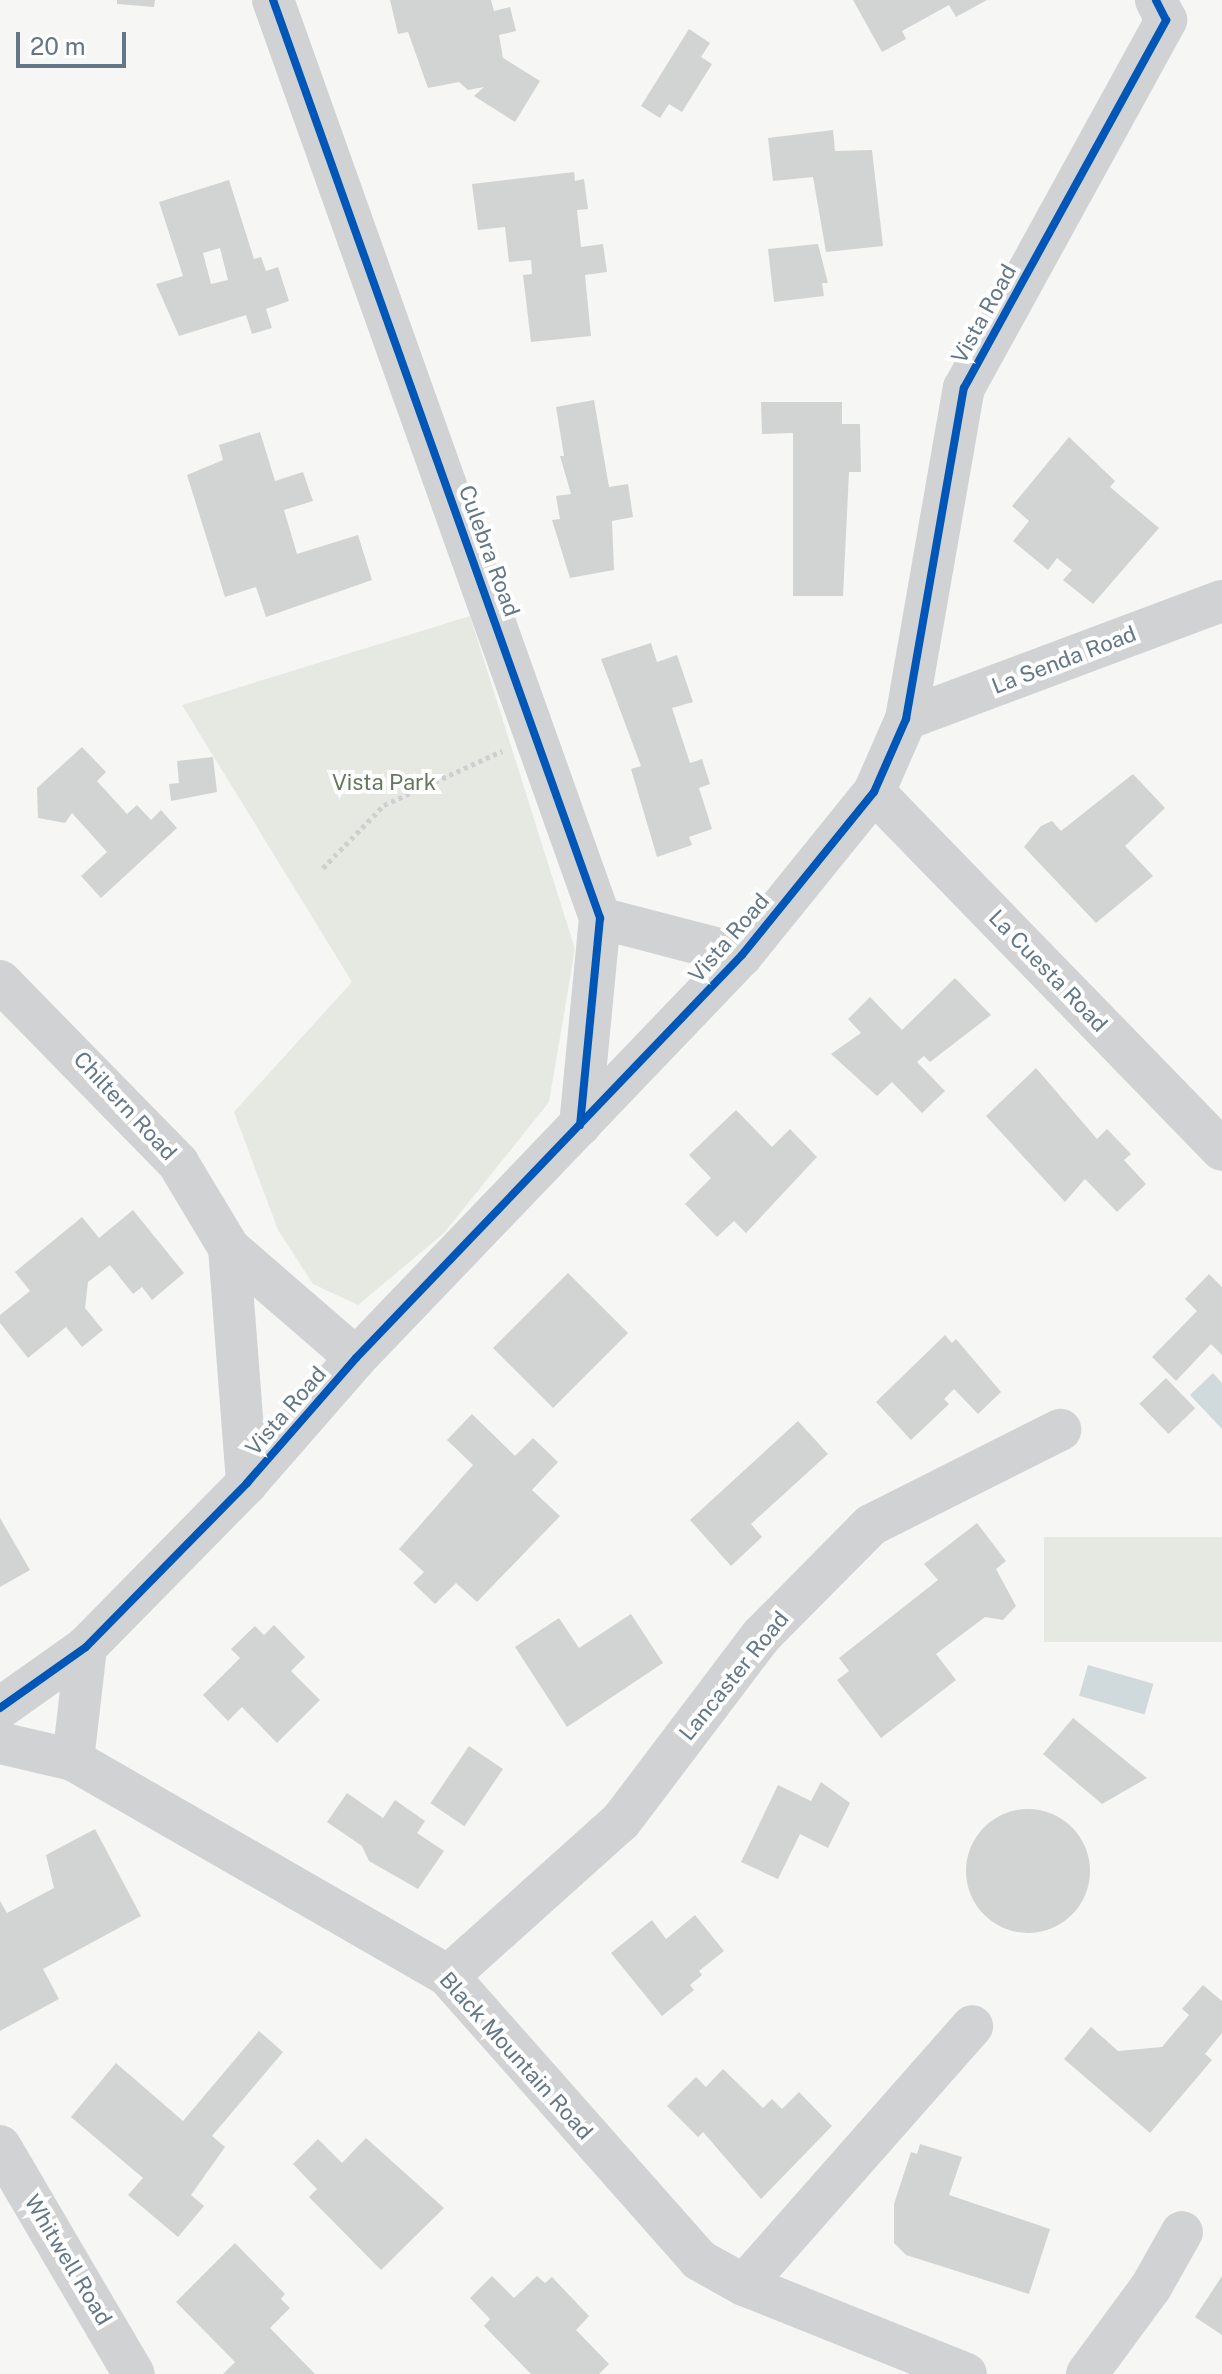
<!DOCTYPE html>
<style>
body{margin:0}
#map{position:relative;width:1222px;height:2374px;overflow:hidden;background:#f6f6f4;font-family:"Public Sans",sans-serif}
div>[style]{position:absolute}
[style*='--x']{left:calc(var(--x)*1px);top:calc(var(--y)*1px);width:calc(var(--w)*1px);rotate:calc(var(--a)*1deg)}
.green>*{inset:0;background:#e5e9e2;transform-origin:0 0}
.water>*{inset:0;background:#d0d9dc;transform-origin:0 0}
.building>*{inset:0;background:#d2d3d3;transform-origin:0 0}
.round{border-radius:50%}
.path>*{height:5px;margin-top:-2.5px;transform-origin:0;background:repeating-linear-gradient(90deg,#cecfcf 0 4px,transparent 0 8px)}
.minor>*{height:42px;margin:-21px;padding:0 21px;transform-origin:21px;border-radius:21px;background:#d1d2d3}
.cycleway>*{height:8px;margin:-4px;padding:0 4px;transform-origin:4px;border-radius:4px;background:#0057b8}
span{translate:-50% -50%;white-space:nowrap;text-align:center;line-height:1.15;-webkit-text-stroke:8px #fff;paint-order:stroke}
.street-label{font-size:22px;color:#637787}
.park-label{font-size:22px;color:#63785e}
.scale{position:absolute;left:16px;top:32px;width:110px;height:36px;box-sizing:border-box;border:4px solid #637787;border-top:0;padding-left:10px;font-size:24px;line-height:28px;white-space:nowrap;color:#637787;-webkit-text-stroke:6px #fff;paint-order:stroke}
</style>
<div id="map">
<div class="green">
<div style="clip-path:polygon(470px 616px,575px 949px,549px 1102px,444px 1233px,358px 1305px,313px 1284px,278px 1230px,234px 1112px,352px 982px,182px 705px)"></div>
<div style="left:1222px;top:1537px;width:105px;height:178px;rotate:90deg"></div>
</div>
<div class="water">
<div style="clip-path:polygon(1213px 1373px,1222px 1383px,1222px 1429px,1190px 1395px)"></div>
<div style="left:1088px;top:1665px;width:68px;height:32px;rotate:16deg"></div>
</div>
<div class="building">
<div style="clip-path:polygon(117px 0,155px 0,154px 7px,117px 4px)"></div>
<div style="clip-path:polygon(390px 0,491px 0,494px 11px,510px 7px,516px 31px,499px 35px,503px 58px,540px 81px,515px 122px,474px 96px,484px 87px,468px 90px,459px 82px,428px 88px,408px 32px,398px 34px)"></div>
<div style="clip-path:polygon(853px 0,987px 0,956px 17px,949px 5px,902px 31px,906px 39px,882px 52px)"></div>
<div style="clip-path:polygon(689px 29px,710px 43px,701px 57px,712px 64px,682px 112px,669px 104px,660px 118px,641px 106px)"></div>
<div style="clip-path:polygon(833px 130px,835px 151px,872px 150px,883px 246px,826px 252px,813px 177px,773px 181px,768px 138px)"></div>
<div style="clip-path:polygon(574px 172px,575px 181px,584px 179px,588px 209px,577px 210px,581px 247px,603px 244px,607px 272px,585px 275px,591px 336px,531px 342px,523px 275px,532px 274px,531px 260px,509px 262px,505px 227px,478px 230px,472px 184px)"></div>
<div style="clip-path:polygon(evenodd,229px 180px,254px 259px,261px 257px,266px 271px,278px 267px,289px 301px,266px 309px,272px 328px,252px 334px,246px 315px,179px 336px,156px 284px,183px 276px,159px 202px,229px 180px,220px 248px,228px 280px,211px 284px,203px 253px,220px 248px)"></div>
<div style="clip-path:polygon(818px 244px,828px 283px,822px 283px,824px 296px,774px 302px,768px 249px)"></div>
<div style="clip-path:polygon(594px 400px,609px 487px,628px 484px,633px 517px,612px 521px,614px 570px,570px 578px,552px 520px,560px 519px,556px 496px,571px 494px,560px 456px,564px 456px,556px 407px)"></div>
<div style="clip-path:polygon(761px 402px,842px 402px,842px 424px,860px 424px,861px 472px,849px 472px,843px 596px,793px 596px,793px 433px,762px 434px)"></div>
<div style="clip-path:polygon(260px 432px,275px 481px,303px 472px,313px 501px,284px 510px,297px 554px,358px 535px,372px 580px,266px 617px,256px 587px,225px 597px,187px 475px,223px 460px,219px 445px)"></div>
<div style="clip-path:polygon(1069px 437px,1115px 481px,1110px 487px,1159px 528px,1093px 604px,1063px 580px,1072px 570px,1057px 558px,1048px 570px,1013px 541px,1029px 521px,1012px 506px)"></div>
<div style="clip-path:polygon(651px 643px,657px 662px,677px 655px,693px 702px,672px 708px,690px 763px,702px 759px,710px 784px,699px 788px,712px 829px,689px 837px,692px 845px,657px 857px,631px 769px,641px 766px,601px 659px)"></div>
<div style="clip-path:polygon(82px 747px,106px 772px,97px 781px,127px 814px,137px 805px,151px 820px,161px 810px,177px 828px,101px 898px,81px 876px,107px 852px,72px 813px,65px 823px,38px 818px,37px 788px)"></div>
<div style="clip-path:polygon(213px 757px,217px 792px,171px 801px,169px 784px,179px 783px,177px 761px)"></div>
<div style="clip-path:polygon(1133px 774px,1165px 808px,1125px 846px,1153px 876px,1096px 923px,1024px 847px,1041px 826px,1052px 821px,1061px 831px)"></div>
<div style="clip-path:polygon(955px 978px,991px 1015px,930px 1062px,924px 1056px,917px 1062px,945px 1091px,922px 1113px,892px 1082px,877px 1096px,831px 1054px,861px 1033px,848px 1019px,870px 997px,902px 1030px)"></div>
<div style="clip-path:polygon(1036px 1068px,1097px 1139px,1107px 1129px,1131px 1154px,1124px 1160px,1146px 1184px,1117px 1212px,1085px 1179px,1065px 1202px,986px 1116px)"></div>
<div style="clip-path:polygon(736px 1110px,772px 1147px,790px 1129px,817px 1157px,746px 1233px,734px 1221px,717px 1237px,685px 1204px,711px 1178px,689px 1155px)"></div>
<div style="clip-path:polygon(133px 1210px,184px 1273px,152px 1300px,142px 1287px,133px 1294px,110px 1265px,88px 1282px,85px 1308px,103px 1330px,82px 1347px,66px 1327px,28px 1358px,0 1323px,0 1315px,30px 1291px,15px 1272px,82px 1217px,99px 1238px)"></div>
<div style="left:568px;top:1273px;width:85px;height:106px;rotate:45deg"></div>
<div style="clip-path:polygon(1209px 1274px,1222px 1287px,1222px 1355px,1211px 1344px,1176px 1381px,1152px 1357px,1197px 1311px,1185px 1299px)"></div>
<div style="clip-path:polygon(945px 1335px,952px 1343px,956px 1339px,1001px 1392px,978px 1414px,954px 1389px,944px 1399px,949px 1404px,911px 1440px,876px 1402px)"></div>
<div style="left:1166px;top:1378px;width:42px;height:37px;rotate:46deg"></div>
<div style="clip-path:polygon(472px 1414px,515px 1456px,533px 1438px,558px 1462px,532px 1490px,560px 1516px,477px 1602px,456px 1583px,435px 1604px,413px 1583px,424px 1572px,399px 1549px,473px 1465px,447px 1440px)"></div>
<div style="clip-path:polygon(798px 1421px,828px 1454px,751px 1524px,762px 1537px,731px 1566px,690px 1520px)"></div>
<div style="clip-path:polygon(0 1518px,30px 1570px,0 1587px)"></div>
<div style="clip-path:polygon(977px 1523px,1006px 1561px,996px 1569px,1016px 1606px,1003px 1620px,985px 1617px,936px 1654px,956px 1680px,881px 1738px,837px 1680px,849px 1671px,839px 1658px,938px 1580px,924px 1564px)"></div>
<div style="clip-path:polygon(631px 1614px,663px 1663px,567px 1727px,515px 1647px,559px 1618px,579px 1648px)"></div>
<div style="clip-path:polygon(274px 1625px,305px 1657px,291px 1671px,320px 1700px,277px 1743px,242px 1707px,228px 1721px,203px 1695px,240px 1658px,231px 1649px,255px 1626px,264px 1635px)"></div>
<div style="clip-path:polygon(1073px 1718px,1147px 1778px,1102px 1804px,1043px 1754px)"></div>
<div style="left:469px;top:1746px;width:41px;height:69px;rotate:34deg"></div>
<div style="clip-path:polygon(821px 1782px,850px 1803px,828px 1848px,800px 1834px,778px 1879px,741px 1862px,778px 1785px,811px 1801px)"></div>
<div style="clip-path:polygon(347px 1793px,383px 1818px,395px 1800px,425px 1821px,417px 1833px,444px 1851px,418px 1889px,369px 1861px,362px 1846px,327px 1822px)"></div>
<div class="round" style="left:966px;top:1809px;width:124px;height:124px"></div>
<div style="clip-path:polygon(95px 1829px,141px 1916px,43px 1969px,59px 1999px,0 2031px,0 1901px,7px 1913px,54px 1888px,46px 1855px)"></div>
<div style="clip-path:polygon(695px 1915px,724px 1951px,699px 1971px,702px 1975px,690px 1985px,694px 1990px,662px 2016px,611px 1953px,652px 1920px,666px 1939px)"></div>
<div style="clip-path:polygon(1203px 1985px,1222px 2001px,1222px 2033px,1205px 2054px,1212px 2060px,1150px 2133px,1064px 2059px,1091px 2027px,1118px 2051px,1162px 2047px,1189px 2015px,1182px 2009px)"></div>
<div style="clip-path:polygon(259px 2031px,283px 2052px,212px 2136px,225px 2147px,191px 2195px,204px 2206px,178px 2237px,128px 2195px,143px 2178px,71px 2117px,116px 2063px,183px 2121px)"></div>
<div style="clip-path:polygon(723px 2069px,763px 2108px,772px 2099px,782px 2109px,799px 2092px,832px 2126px,761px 2199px,703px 2132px,698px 2137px,667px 2106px,696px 2077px,706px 2087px)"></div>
<div style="clip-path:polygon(366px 2138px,444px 2208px,381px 2270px,309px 2197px,317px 2189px,293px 2164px,318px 2139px,342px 2163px)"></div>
<div style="clip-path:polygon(920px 2144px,962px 2157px,949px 2195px,1050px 2229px,1029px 2294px,906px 2255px,894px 2243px,894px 2204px,911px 2152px,917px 2154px)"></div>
<div style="clip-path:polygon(235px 2243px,285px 2294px,281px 2299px,290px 2308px,270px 2328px,315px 2374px,223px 2374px,235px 2362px,176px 2302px)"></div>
<div style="clip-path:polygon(492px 2276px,514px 2298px,537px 2276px,545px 2283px,552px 2277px,589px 2316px,576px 2330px,609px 2364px,599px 2374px,531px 2374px,484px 2326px,490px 2319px,470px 2298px)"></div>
<div style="clip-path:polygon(1222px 2276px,1222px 2335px,1195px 2317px)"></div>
</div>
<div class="path">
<div style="--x:323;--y:868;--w:88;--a:-45.9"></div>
<div style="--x:384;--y:805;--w:130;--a:-24.6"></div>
</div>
<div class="minor">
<div style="--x:273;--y:0;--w:975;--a:70.39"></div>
<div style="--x:600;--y:918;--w:208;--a:95.5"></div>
<div style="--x:906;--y:719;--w:337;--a:-20.5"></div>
<div style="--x:874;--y:792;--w:499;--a:45.8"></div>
<div style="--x:600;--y:918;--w:147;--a:14.6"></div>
<div style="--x:0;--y:981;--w:255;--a:45.6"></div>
<div style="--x:178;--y:1163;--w:99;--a:59"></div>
<div style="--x:229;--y:1248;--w:168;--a:40.9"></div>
<div style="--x:229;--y:1248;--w:236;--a:85.6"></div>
<div style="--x:0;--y:1708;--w:105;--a:-35.3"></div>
<div style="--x:86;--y:1647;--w:230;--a:-45.5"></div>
<div style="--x:247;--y:1483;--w:166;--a:-48.9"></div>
<div style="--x:356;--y:1358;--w:558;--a:-46.23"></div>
<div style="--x:742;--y:955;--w:210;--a:-51"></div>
<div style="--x:874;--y:792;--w:80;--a:-66.3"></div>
<div style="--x:906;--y:719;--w:336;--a:-80.1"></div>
<div style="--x:964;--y:388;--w:420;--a:-61.2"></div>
<div style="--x:1166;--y:20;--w:22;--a:-117"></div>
<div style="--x:0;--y:1743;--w:75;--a:13.1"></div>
<div style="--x:73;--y:1760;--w:433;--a:29.9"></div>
<div style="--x:448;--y:1976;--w:379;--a:48.5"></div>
<div style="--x:699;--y:2260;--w:51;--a:29.1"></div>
<div style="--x:744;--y:2285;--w:239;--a:21.8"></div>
<div style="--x:73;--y:1760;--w:114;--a:-83.4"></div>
<div style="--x:448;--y:1976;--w:232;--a:-41.9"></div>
<div style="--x:621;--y:1821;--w:232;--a:-52.9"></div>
<div style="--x:761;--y:1636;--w:156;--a:-45.3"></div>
<div style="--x:871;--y:1525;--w:212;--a:-26.7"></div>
<div style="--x:0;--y:2146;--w:264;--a:59.6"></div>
<div style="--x:744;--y:2285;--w:345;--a:-48.6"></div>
<div style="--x:1087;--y:2374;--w:108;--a:-53.7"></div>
<div style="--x:1151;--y:2287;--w:63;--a:-60.6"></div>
</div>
<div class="cycleway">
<div style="--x:273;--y:0;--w:975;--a:70.39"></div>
<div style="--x:600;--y:918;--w:208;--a:95.5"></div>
<div style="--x:0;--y:1708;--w:105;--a:-35.3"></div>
<div style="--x:86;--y:1647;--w:230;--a:-45.5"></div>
<div style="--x:247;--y:1483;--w:166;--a:-48.9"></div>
<div style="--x:356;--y:1358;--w:558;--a:-46.23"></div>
<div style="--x:742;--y:955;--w:210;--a:-51"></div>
<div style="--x:874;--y:792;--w:80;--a:-66.3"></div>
<div style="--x:906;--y:719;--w:336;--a:-80.1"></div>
<div style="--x:964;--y:388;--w:420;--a:-61.2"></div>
<div style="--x:1166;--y:20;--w:22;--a:-117"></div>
</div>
<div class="street-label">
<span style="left:984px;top:314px;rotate:-61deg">Vista Road</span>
<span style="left:489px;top:551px;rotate:70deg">Culebra Road</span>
<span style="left:1064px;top:660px;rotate:-21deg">La Senda Road</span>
<span style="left:729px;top:938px;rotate:-49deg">Vista Road</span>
<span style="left:1048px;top:971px;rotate:46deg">La Cuesta Road</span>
<span style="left:125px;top:1106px;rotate:47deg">Chiltern Road</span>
<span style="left:286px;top:1411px;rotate:-49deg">Vista Road</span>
<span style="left:734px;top:1676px;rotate:-51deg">Lancaster Road</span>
<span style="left:516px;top:2056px;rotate:48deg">Black Mountain Road</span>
<span style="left:68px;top:2260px;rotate:59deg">Whitwell Road</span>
</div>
<div class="park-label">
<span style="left:384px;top:783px">Vista Park</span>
</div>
<div class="scale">20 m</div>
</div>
